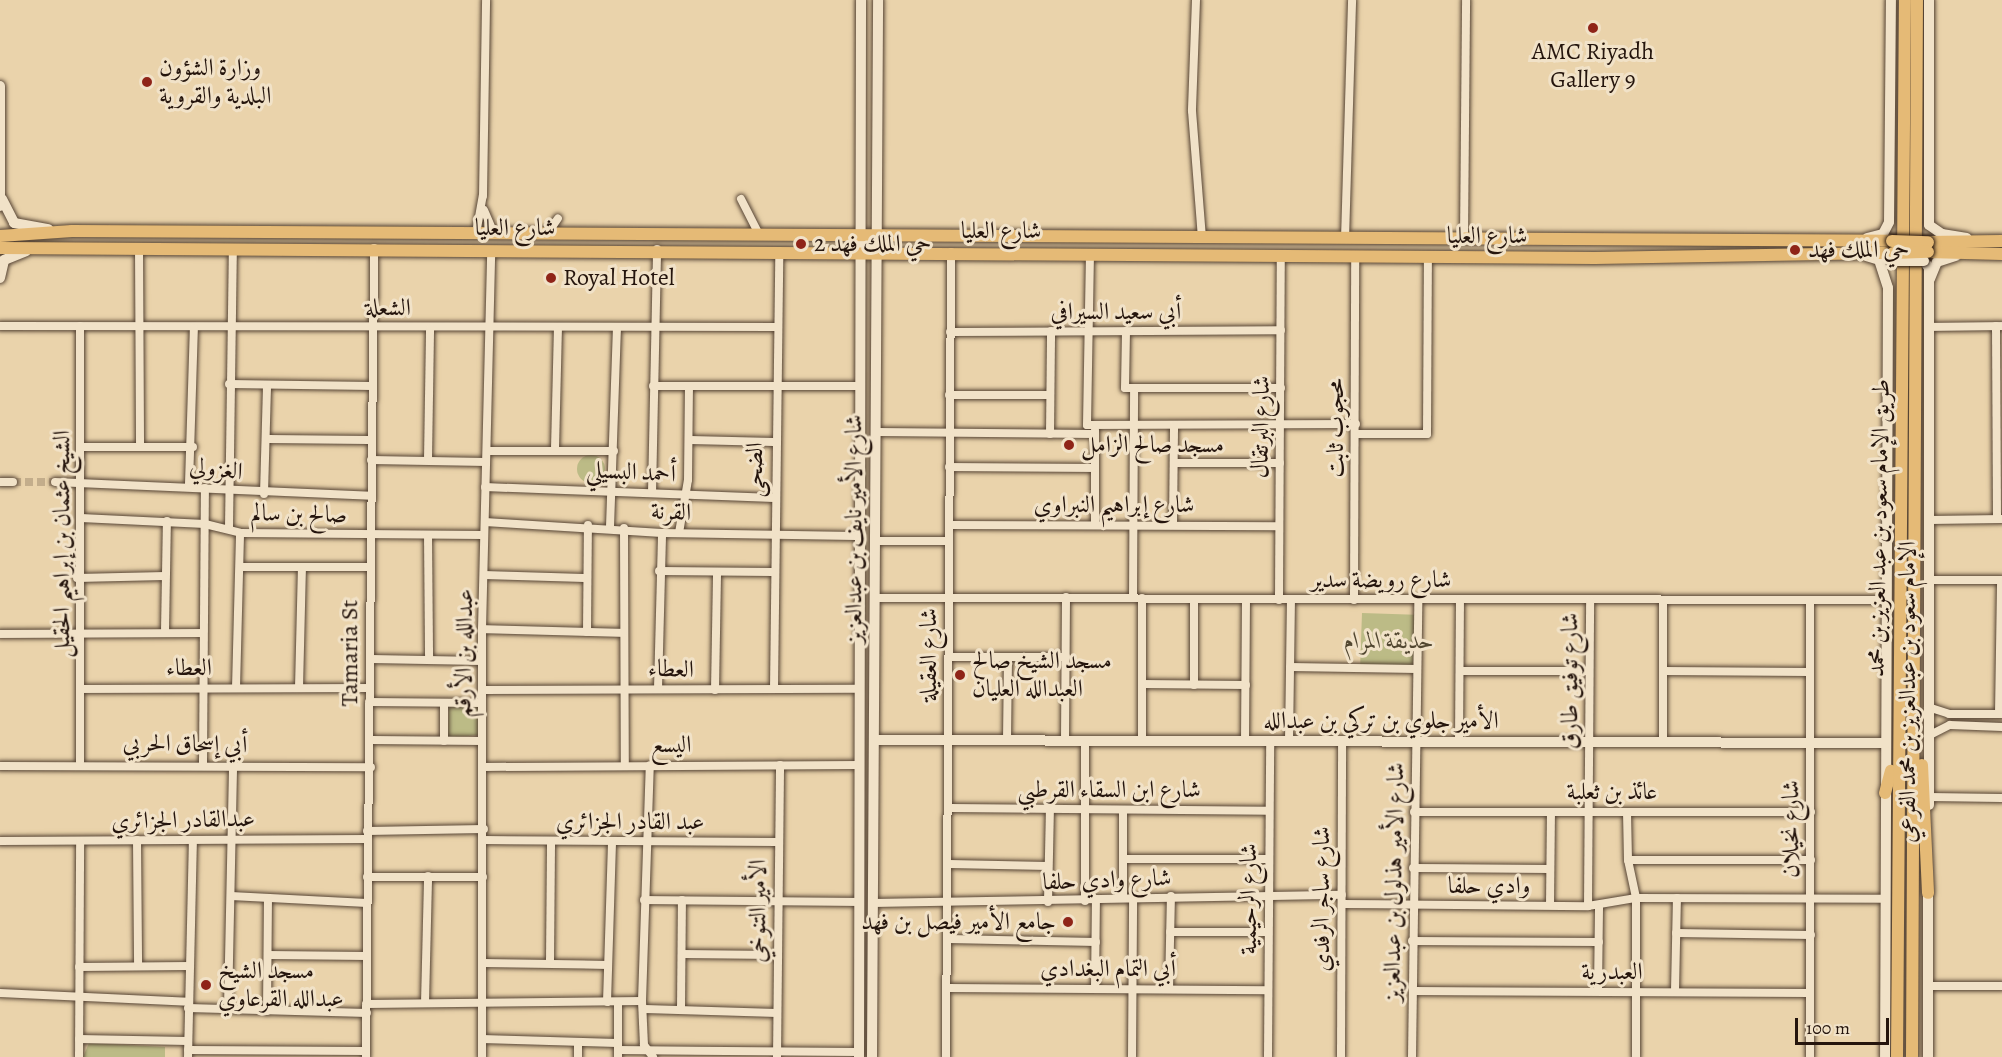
<!DOCTYPE html>
<meta charset="utf-8">
<style>
body{margin:0}
#map{position:relative;width:2002px;height:1057px;overflow:hidden;background:#ead3ab;font-family:Alegreya,Amiri,serif}
div>[style]{position:absolute}
[style*='--x']{left:calc(var(--x)*1px);top:calc(var(--y)*1px);width:calc(var(--w)*1px);rotate:calc(var(--a)*1deg)}
.green>*{inset:0;background:#bcbb86;transform-origin:0 0}
.round{border-radius:50%}
.street-tunnel>*{height:8px;margin-top:-4px;transform-origin:0;background:repeating-linear-gradient(90deg,#c3ad8b 0 8px,transparent 0 12px)}
.roads{filter:drop-shadow(0 0 2px #564434) drop-shadow(0 0 2px #564434)}
.street>*{height:8px;margin:-4px;padding:0 4px;transform-origin:4px;border-radius:4px;background:#f1e2c8}
.secondary>*{height:10px;margin:-5px;padding:0 5px;transform-origin:5px;border-radius:5px;background:#f1e2c8}
.primary>*{height:12px;margin:-6px;padding:0 6px;transform-origin:6px;border-radius:6px;background:#e5ba76}
.bridges{filter:drop-shadow(0 0 2px #25150d) drop-shadow(0 0 2px #25150d)}
.secondary-bridge>*{height:10px;margin:-5px;padding:0 5px;transform-origin:5px;border-radius:5px;background:#f1e2c8}
.primary-bridge>*{height:12px;margin:-6px;padding:0 6px;transform-origin:6px;border-radius:6px;background:#e5ba76}
.dots>*{width:16px;height:16px;translate:-50% -50%;box-sizing:border-box;border:3px solid #f1e2c8;border-radius:50%}
span{translate:-50% -50%;white-space:nowrap;text-align:center;line-height:1.15;-webkit-text-stroke:6px #f1e2c8;paint-order:stroke}
.poi-label{font-size:24px;color:#25150d}
.left{translate:0 -50%;text-align:left}
.right{translate:-100% -50%;text-align:right}
.street-label{font-size:24px;color:#25150d}
.park-label{font-size:24px;color:#524731;font-style:italic}
.scale{position:absolute;left:1795px;top:1018px;width:94px;height:27px;box-sizing:border-box;border:3px solid #25150d;border-top:0;padding-left:8px;font-size:18px;line-height:21px;white-space:nowrap;color:#25150d;-webkit-text-stroke:4px #f1e2c8;paint-order:stroke}
</style>
<div id="map">
<div class="green">
<div class="round" style="left:577px;top:455px;width:28px;height:28px"></div>
<div style="left:1362px;top:613px;width:53px;height:54px;rotate:2deg"></div>
<div style="clip-path:polygon(449px 705px,479px 705px,478px 735px,448px 738px)"></div>
<div style="clip-path:polygon(89px 1043px,165px 1047px,165px 1057px,83px 1057px)"></div>
</div>
<div class="street-tunnel">
<div style="--x:13;--y:482;--w:42;--a:0"></div>
</div>
<div class="roads">
<div class="street">
<div style="--x:1196;--y:0;--w:111;--a:92.1"></div>
<div style="--x:1192;--y:111;--w:126;--a:85.5"></div>
<div style="--x:741;--y:199;--w:39;--a:63"></div>
<div style="--x:484;--y:210;--w:26;--a:67"></div>
<div style="--x:476;--y:234;--w:39;--a:-80"></div>
<div style="--x:483;--y:196;--w:196;--a:-89.1"></div>
<div style="--x:547;--y:234;--w:19;--a:-55"></div>
<div style="--x:1345;--y:239;--w:239;--a:-88.3"></div>
<div style="--x:1464;--y:239;--w:239;--a:-89.5"></div>
<div style="--x:139;--y:247;--w:200;--a:89.7"></div>
<div style="--x:1090;--y:253;--w:172;--a:91"></div>
<div style="--x:1087;--y:425;--w:269;--a:-0.2"></div>
<div style="--x:0;--y:326;--w:777;--a:0.07"></div>
<div style="--x:1996;--y:326;--w:193;--a:89.7"></div>
<div style="--x:1928;--y:327;--w:74;--a:-0.8"></div>
<div style="--x:1126;--y:331;--w:57;--a:91"></div>
<div style="--x:1125;--y:388;--w:156;--a:0"></div>
<div style="--x:950;--y:332;--w:331;--a:-0.3"></div>
<div style="--x:229;--y:384;--w:143;--a:0.8"></div>
<div style="--x:653;--y:386;--w:206;--a:0"></div>
<div style="--x:949;--y:395;--w:101;--a:0"></div>
<div style="--x:1095;--y:430;--w:94;--a:90"></div>
<div style="--x:877;--y:432;--w:218;--a:0.5"></div>
<div style="--x:1050;--y:434;--w:103;--a:-89.4"></div>
<div style="--x:1355;--y:434;--w:72;--a:0"></div>
<div style="--x:1427;--y:434;--w:177;--a:-89.7"></div>
<div style="--x:268;--y:439;--w:101;--a:0.6"></div>
<div style="--x:690;--y:440;--w:84;--a:1.4"></div>
<div style="--x:82;--y:447;--w:111;--a:0"></div>
<div style="--x:555;--y:449;--w:119;--a:-88.6"></div>
<div style="--x:487;--y:451;--w:127;--a:0"></div>
<div style="--x:371;--y:460;--w:115;--a:1"></div>
<div style="--x:428;--y:460;--w:132;--a:-89.1"></div>
<div style="--x:1174;--y:463;--w:106;--a:0"></div>
<div style="--x:949;--y:467;--w:145;--a:0.4"></div>
<div style="--x:0;--y:482;--w:13;--a:0"></div>
<div style="--x:55;--y:482;--w:316;--a:2.5"></div>
<div style="--x:189;--y:484;--w:156;--a:-88.2"></div>
<div style="--x:485;--y:487;--w:289;--a:2.2"></div>
<div style="--x:652;--y:493;--w:244;--a:-88.8"></div>
<div style="--x:264;--y:494;--w:108;--a:-88.4"></div>
<div style="--x:81;--y:518;--w:124;--a:2.8"></div>
<div style="--x:205;--y:524;--w:36;--a:14"></div>
<div style="--x:240;--y:533;--w:243;--a:0.5"></div>
<div style="--x:1930;--y:520;--w:72;--a:-0.8"></div>
<div style="--x:485;--y:522;--w:177;--a:3.6"></div>
<div style="--x:662;--y:533;--w:194;--a:0.9"></div>
<div style="--x:949;--y:525;--w:330;--a:0.2"></div>
<div style="--x:1173;--y:525;--w:100;--a:-89.4"></div>
<div style="--x:229;--y:527;--w:278;--a:-89.2"></div>
<div style="--x:610;--y:527;--w:198;--a:-88"></div>
<div style="--x:624;--y:528;--w:236;--a:89.8"></div>
<div style="--x:679;--y:533;--w:54;--a:-80.4"></div>
<div style="--x:688;--y:480;--w:94;--a:-89.4"></div>
<div style="--x:428;--y:535;--w:124;--a:89.5"></div>
<div style="--x:875;--y:541;--w:74;--a:0"></div>
<div style="--x:240;--y:567;--w:129;--a:0"></div>
<div style="--x:659;--y:571;--w:114;--a:0.5"></div>
<div style="--x:484;--y:575;--w:103;--a:1.7"></div>
<div style="--x:77;--y:578;--w:88;--a:-1.3"></div>
<div style="--x:1930;--y:580;--w:72;--a:0"></div>
<div style="--x:874;--y:598;--w:1013;--a:0.11"></div>
<div style="--x:1133;--y:598;--w:209;--a:-89.7"></div>
<div style="--x:1142;--y:598;--w:142;--a:90"></div>
<div style="--x:1279;--y:600;--w:345;--a:-89.7"></div>
<div style="--x:1354;--y:600;--w:345;--a:-89.8"></div>
<div style="--x:1663;--y:601;--w:139;--a:90"></div>
<div style="--x:482;--y:629;--w:141;--a:1.6"></div>
<div style="--x:165;--y:631;--w:110;--a:-89"></div>
<div style="--x:587;--y:632;--w:107;--a:-89.5"></div>
<div style="--x:0;--y:634;--w:202;--a:-0.3"></div>
<div style="--x:949;--y:657;--w:117;--a:0"></div>
<div style="--x:371;--y:659;--w:111;--a:1"></div>
<div style="--x:1290;--y:667;--w:127;--a:0.9"></div>
<div style="--x:1460;--y:671;--w:128;--a:0"></div>
<div style="--x:1663;--y:671;--w:147;--a:0.4"></div>
<div style="--x:1142;--y:684;--w:104;--a:0.6"></div>
<div style="--x:1194;--y:685;--w:86;--a:-90"></div>
<div style="--x:236;--y:688;--w:155;--a:-88.5"></div>
<div style="--x:299;--y:688;--w:121;--a:-88.6"></div>
<div style="--x:81;--y:689;--w:288;--a:-0.2"></div>
<div style="--x:658;--y:689;--w:156;--a:-88.5"></div>
<div style="--x:774;--y:689;--w:438;--a:-89.3"></div>
<div style="--x:482;--y:690;--w:376;--a:-0.2"></div>
<div style="--x:715;--y:690;--w:118;--a:-89"></div>
<div style="--x:369;--y:702;--w:113;--a:0.5"></div>
<div style="--x:1928;--y:707;--w:22;--a:18"></div>
<div style="--x:1949;--y:714;--w:53;--a:0"></div>
<div style="--x:1999;--y:714;--w:134;--a:-89.1"></div>
<div style="--x:1930;--y:735;--w:22;--a:-27"></div>
<div style="--x:1950;--y:725;--w:52;--a:2.2"></div>
<div style="--x:371;--y:740;--w:111;--a:0.5"></div>
<div style="--x:1007;--y:740;--w:83;--a:-89.3"></div>
<div style="--x:444;--y:741;--w:38;--a:-90"></div>
<div style="--x:1065;--y:741;--w:144;--a:-89.6"></div>
<div style="--x:1085;--y:741;--w:160;--a:90"></div>
<div style="--x:1289;--y:741;--w:141;--a:-89.2"></div>
<div style="--x:1245;--y:742;--w:143;--a:-89.6"></div>
<div style="--x:1459;--y:742;--w:143;--a:-89.6"></div>
<div style="--x:80;--y:762;--w:436;--a:-90"></div>
<div style="--x:203;--y:763;--w:275;--a:-89.6"></div>
<div style="--x:0;--y:766;--w:371;--a:0.2"></div>
<div style="--x:483;--y:767;--w:377;--a:-0.3"></div>
<div style="--x:1929;--y:797;--w:73;--a:0.8"></div>
<div style="--x:950;--y:808;--w:319;--a:0.5"></div>
<div style="--x:1123;--y:810;--w:88;--a:90"></div>
<div style="--x:1414;--y:812;--w:397;--a:0"></div>
<div style="--x:1627;--y:812;--w:48;--a:88.8"></div>
<div style="--x:1628;--y:860;--w:39;--a:78"></div>
<div style="--x:1636;--y:898;--w:159;--a:90"></div>
<div style="--x:367;--y:831;--w:117;--a:-1"></div>
<div style="--x:137;--y:840;--w:126;--a:89.5"></div>
<div style="--x:483;--y:840;--w:294;--a:0.4"></div>
<div style="--x:0;--y:841;--w:367;--a:-0.3"></div>
<div style="--x:1123;--y:859;--w:146;--a:0"></div>
<div style="--x:1628;--y:860;--w:183;--a:0"></div>
<div style="--x:949;--y:864;--w:99;--a:1.2"></div>
<div style="--x:1413;--y:868;--w:137;--a:0.4"></div>
<div style="--x:367;--y:877;--w:116;--a:0"></div>
<div style="--x:231;--y:896;--w:136;--a:2.9"></div>
<div style="--x:644;--y:900;--w:214;--a:0.5"></div>
<div style="--x:1048;--y:902;--w:92;--a:-88.8"></div>
<div style="--x:873;--y:903;--w:469;--a:-1"></div>
<div style="--x:1342;--y:904;--w:246;--a:0.5"></div>
<div style="--x:1588;--y:906;--w:49;--a:-9.5"></div>
<div style="--x:1636;--y:898;--w:250;--a:0.2"></div>
<div style="--x:1550;--y:905;--w:93;--a:-89.4"></div>
<div style="--x:1588;--y:906;--w:305;--a:-89.6"></div>
<div style="--x:1170;--y:932;--w:98;--a:0"></div>
<div style="--x:1676;--y:933;--w:135;--a:0.8"></div>
<div style="--x:948;--y:939;--w:148;--a:1.2"></div>
<div style="--x:1412;--y:941;--w:187;--a:0.3"></div>
<div style="--x:682;--y:954;--w:96;--a:0.6"></div>
<div style="--x:268;--y:955;--w:99;--a:0.6"></div>
<div style="--x:550;--y:961;--w:119;--a:-89.5"></div>
<div style="--x:483;--y:963;--w:125;--a:0.9"></div>
<div style="--x:79;--y:967;--w:111;--a:-0.5"></div>
<div style="--x:1928;--y:986;--w:74;--a:0"></div>
<div style="--x:948;--y:988;--w:320;--a:0.4"></div>
<div style="--x:1095;--y:989;--w:90;--a:-89.4"></div>
<div style="--x:1169;--y:989;--w:93;--a:-88.8"></div>
<div style="--x:1413;--y:991;--w:397;--a:0.3"></div>
<div style="--x:1598;--y:991;--w:86;--a:-89.3"></div>
<div style="--x:1675;--y:991;--w:93;--a:-88.8"></div>
<div style="--x:0;--y:993;--w:188;--a:2.7"></div>
<div style="--x:642;--y:1001;--w:236;--a:-88.1"></div>
<div style="--x:607;--y:1002;--w:160;--a:-88.2"></div>
<div style="--x:425;--y:1003;--w:127;--a:-88.6"></div>
<div style="--x:618;--y:1003;--w:54;--a:90"></div>
<div style="--x:366;--y:1004;--w:276;--a:-0.6"></div>
<div style="--x:642;--y:1001;--w:44;--a:87.4"></div>
<div style="--x:644;--y:1045;--w:15;--a:53"></div>
<div style="--x:188;--y:1008;--w:179;--a:1.6"></div>
<div style="--x:228;--y:1008;--w:245;--a:-88.8"></div>
<div style="--x:645;--y:1009;--w:132;--a:1.7"></div>
<div style="--x:681;--y:1009;--w:109;--a:-89.5"></div>
<div style="--x:267;--y:1011;--w:111;--a:-89.5"></div>
<div style="--x:79;--y:1039;--w:109;--a:1.1"></div>
<div style="--x:482;--y:1039;--w:135;--a:1.7"></div>
<div style="--x:578;--y:1042;--w:15;--a:90"></div>
<div style="--x:188;--y:1050;--w:178;--a:0.3"></div>
<div style="--x:618;--y:1050;--w:241;--a:0.5"></div>
<div style="--x:79;--y:1057;--w:216;--a:-89.7"></div>
<div style="--x:188;--y:1057;--w:216;--a:-88.7"></div>
<div style="--x:366;--y:1057;--w:809;--a:-89.43"></div>
<div style="--x:482;--y:1057;--w:428;--a:-90"></div>
<div style="--x:482;--y:629;--w:379;--a:-88.6"></div>
<div style="--x:777;--y:1057;--w:292;--a:-89.4"></div>
<div style="--x:946;--y:1057;--w:805;--a:-89.64"></div>
<div style="--x:1132;--y:1057;--w:160;--a:-89.6"></div>
<div style="--x:1268;--y:1057;--w:315;--a:-89.6"></div>
<div style="--x:1341;--y:1057;--w:315;--a:-89.8"></div>
<div style="--x:1412;--y:1057;--w:457;--a:-89.2"></div>
<div style="--x:1810;--y:1057;--w:457;--a:-90"></div>
</div>
<div class="secondary">
<div style="--x:1929;--y:0;--w:225;--a:90"></div>
<div style="--x:1929;--y:225;--w:16;--a:35"></div>
<div style="--x:1942;--y:234;--w:25;--a:9"></div>
<div style="--x:0;--y:86;--w:120;--a:90"></div>
<div style="--x:2;--y:199;--w:27;--a:63"></div>
<div style="--x:14;--y:223;--w:35;--a:10"></div>
<div style="--x:1867;--y:238;--w:16;--a:-14"></div>
<div style="--x:1883;--y:234;--w:13;--a:-63"></div>
<div style="--x:1889;--y:222;--w:222;--a:-89.5"></div>
<div style="--x:1866;--y:256;--w:14;--a:17"></div>
<div style="--x:1879;--y:260;--w:29;--a:72"></div>
<div style="--x:1888;--y:288;--w:769;--a:90.22"></div>
<div style="--x:1924;--y:261;--w:9;--a:54"></div>
<div style="--x:1929;--y:268;--w:537;--a:90"></div>
<div style="--x:0;--y:278;--w:18;--a:-77"></div>
<div style="--x:4;--y:260;--w:24;--a:-22"></div>
<div style="--x:1930;--y:279;--w:18;--a:-68"></div>
<div style="--x:1937;--y:262;--w:20;--a:-18"></div>
<div style="--x:876;--y:740;--w:1009;--a:0.17"></div>
<div style="--x:859;--y:1057;--w:1057;--a:-89.89"></div>
<div style="--x:872;--y:1057;--w:1057;--a:-89.67"></div>
<div style="--x:1928;--y:1057;--w:171;--a:-90"></div>
</div>
<div class="primary">
<div style="--x:0;--y:236;--w:72;--a:-4"></div>
<div style="--x:72;--y:231;--w:1820;--a:0.31"></div>
<div style="--x:1928;--y:242;--w:74;--a:-0.8"></div>
<div style="--x:0;--y:248;--w:1595;--a:0.36"></div>
<div style="--x:1595;--y:258;--w:298;--a:-1"></div>
<div style="--x:1928;--y:252;--w:74;--a:1.5"></div>
<div style="--x:1922;--y:765;--w:128;--a:87.3"></div>
<div style="--x:1885;--y:793;--w:23;--a:-75"></div>
<div style="--x:1897;--y:1057;--w:1057;--a:-89.57"></div>
<div style="--x:1912;--y:1057;--w:1057;--a:-89.73"></div>
</div>
</div>
<div class="bridges">
<div class="secondary-bridge">
<div style="--x:1894;--y:261;--w:30;--a:0"></div>
</div>
<div class="primary-bridge">
<div style="--x:1892;--y:241;--w:36;--a:2"></div>
<div style="--x:1893;--y:253;--w:35;--a:-2"></div>
</div>
</div>
<div class="dots">
<div style="left:1593px;top:28px;background:#8f2418"></div>
<div style="left:147px;top:82px;background:#8f2418"></div>
<div style="left:801px;top:244px;background:#8f2418"></div>
<div style="left:1795px;top:250px;background:#8f2418"></div>
<div style="left:551px;top:278px;background:#8f2418"></div>
<div style="left:1069px;top:445px;background:#8f2418"></div>
<div style="left:960px;top:675px;background:#8f2418"></div>
<div style="left:1068px;top:922px;background:#8f2418"></div>
<div style="left:206px;top:985px;background:#8f2418"></div>
</div>
<div class="poi-label">
<span style="left:1593px;top:66px">AMC Riyadh<br>Gallery 9</span>
<span class="left" style="left:159px;top:82px">وزارة الشؤون<br>البلدية والقروية</span>
<span class="left" style="left:814px;top:244px">حي الملك فهد 2</span>
<span class="left" style="left:1808px;top:250px">حي الملك فهد</span>
<span class="left" style="left:563px;top:278px">Royal Hotel</span>
<span class="left" style="left:1081px;top:445px">مسجد صالح الزامل</span>
<span class="left" style="left:972px;top:675px">مسجد الشيخ صالح<br>العبدالله العليان</span>
<span class="right" style="left:1056px;top:922px">جامع الأمير فيصل بن فهد</span>
<span class="left" style="left:218px;top:985px">مسجد الشيخ<br>عبدالله القرعاوي</span>
</div>
<div class="street-label">
<span style="left:515px;top:228px">شارع العليا</span>
<span style="left:1001px;top:231px">شارع العليا</span>
<span style="left:1487px;top:236px">شارع العليا</span>
<span style="left:388px;top:308px">الشعلة</span>
<span style="left:1116px;top:312px">أبي سعيد السيرافي</span>
<span style="left:1261px;top:427px;rotate:-89deg">شارع البرتقال</span>
<span style="left:1336px;top:428px;rotate:-90deg">محجوب ثابت</span>
<span style="left:216px;top:469px;rotate:7deg">الغزولي</span>
<span style="left:755px;top:470px;rotate:-90deg">الضحى</span>
<span style="left:631px;top:472px;rotate:3deg">أحمد البسيلي</span>
<span style="left:1114px;top:505px">شارع إبراهيم النبراوي</span>
<span style="left:671px;top:512px;rotate:2deg">القرنة</span>
<span style="left:299px;top:514px;rotate:1deg">صالح بن سالم</span>
<span style="left:1879px;top:528px;rotate:-89deg">طريق الإمام سعود بن عبد العزيز بن محمد</span>
<span style="left:854px;top:529px;rotate:-90deg">شارع الأمير نايف بن عبدالعزيز</span>
<span style="left:62px;top:544px;rotate:-90deg">الشيخ عثمان بن إبراهيم الحقيل</span>
<span style="left:1381px;top:580px">شارع رويضة سدير</span>
<span style="left:350px;top:653px;rotate:-90deg">Tamaria St</span>
<span style="left:464px;top:653px;rotate:-89deg">عبدالله بن الأرقم</span>
<span style="left:929px;top:655px;rotate:-90deg">شارع العقيلة</span>
<span style="left:189px;top:668px">العطاء</span>
<span style="left:671px;top:669px;rotate:2deg">العطاء</span>
<span style="left:1570px;top:681px;rotate:-90deg">شارع توفيق طارق</span>
<span style="left:1908px;top:692px;rotate:-90deg">الإمام سعود بن عبدالعزيز بن محمد الفرعي</span>
<span style="left:1381px;top:721px">الأمير جلوي بن تركي بن عبدالله</span>
<span style="left:185px;top:744px;rotate:1deg">أبي إسحاق الحربي</span>
<span style="left:671px;top:745px">اليسع</span>
<span style="left:1109px;top:790px">شارع ابن السقاء القرطبي</span>
<span style="left:1612px;top:792px">عائذ بن ثعلبة</span>
<span style="left:183px;top:820px;rotate:-1deg">عبدالقادر الجزائري</span>
<span style="left:630px;top:822px">عبد القادر الجزائري</span>
<span style="left:1791px;top:829px;rotate:-90deg">شارع نخيلان</span>
<span style="left:1107px;top:880px;rotate:-2deg">شارع وادي حلفا</span>
<span style="left:1394px;top:882px;rotate:-89deg">شارع الأمير هذلول بن عبدالعزيز</span>
<span style="left:1489px;top:886px">وادي حلفا</span>
<span style="left:1249px;top:899px;rotate:-90deg">شارع الرحيمية</span>
<span style="left:1322px;top:899px;rotate:-90deg">شارع ساجر الرفدي</span>
<span style="left:758px;top:911px;rotate:-90deg">الأمير التنوخي</span>
<span style="left:1108px;top:969px">أبي التمام البغدادي</span>
<span style="left:1612px;top:972px">العبدرية</span>
</div>
<div class="park-label">
<span style="left:1389px;top:641px">حديقة المرام</span>
</div>
<div class="scale">100 m</div>
</div>
